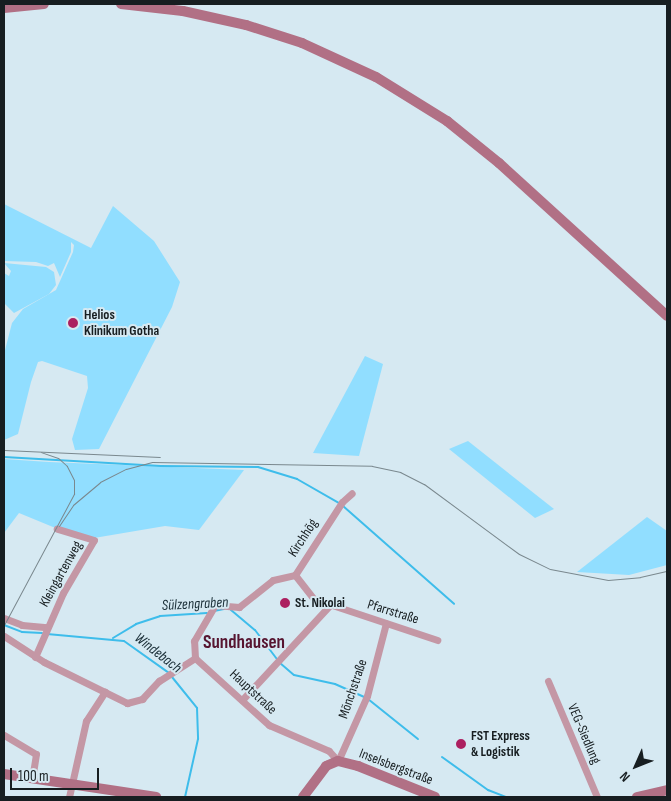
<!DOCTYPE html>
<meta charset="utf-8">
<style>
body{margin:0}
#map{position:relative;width:671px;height:801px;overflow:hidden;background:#d6e9f2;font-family:"Sofia Sans Condensed",sans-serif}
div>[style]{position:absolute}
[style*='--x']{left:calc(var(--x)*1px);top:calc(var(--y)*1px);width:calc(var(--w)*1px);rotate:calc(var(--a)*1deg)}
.green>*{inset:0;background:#91deff}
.stream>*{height:2px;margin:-1px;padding:0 1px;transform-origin:1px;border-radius:1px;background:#3ebdeb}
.street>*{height:7px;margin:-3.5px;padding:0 3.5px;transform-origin:3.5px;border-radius:3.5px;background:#c497a5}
.secondary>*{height:10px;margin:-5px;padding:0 5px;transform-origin:5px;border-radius:5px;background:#b17085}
.tram>*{height:1px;margin:-0.5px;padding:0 0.5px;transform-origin:0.5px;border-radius:0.5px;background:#7a888e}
.dots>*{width:14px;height:14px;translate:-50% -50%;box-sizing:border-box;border:2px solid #d6e9f2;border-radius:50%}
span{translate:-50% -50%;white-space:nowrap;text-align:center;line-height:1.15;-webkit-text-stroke:4px #d6e9f2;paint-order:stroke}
.poi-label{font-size:14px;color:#171e21;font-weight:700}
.left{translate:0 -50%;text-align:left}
.street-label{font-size:14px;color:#171e21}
.water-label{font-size:15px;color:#192d36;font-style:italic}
.district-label{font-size:19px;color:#571530;font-weight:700}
.frame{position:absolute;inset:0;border:5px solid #171e21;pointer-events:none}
.north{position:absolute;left:611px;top:741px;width:50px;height:50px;-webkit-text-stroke:4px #d6e9f2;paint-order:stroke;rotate:226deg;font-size:14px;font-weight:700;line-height:20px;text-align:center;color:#171e21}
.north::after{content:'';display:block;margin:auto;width:18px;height:22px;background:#171e21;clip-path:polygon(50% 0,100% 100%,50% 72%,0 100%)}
.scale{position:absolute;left:10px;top:768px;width:89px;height:22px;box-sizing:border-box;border:2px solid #171e21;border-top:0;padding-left:6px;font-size:15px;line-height:18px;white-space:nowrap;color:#171e21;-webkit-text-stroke:4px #d6e9f2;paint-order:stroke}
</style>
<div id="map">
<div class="green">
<div style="clip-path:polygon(4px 204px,91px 248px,113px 206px,154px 241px,180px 282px,172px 307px,99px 449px,75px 450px,72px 439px,88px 388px,87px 376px,42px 361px,38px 362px,31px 382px,18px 434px,4px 440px,4px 354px,12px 323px,23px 309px,56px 290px,73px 252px,74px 245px,71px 242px,71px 252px,60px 277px,54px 263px,48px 266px,36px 262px,4px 261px)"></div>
<div style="clip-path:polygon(4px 263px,46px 267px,54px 272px,56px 285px,49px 294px,14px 313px,4px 303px,4px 273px,9px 276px,11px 271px)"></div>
<div style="clip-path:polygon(365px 356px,383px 364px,359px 456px,313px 453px)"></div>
<div style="clip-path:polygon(468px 441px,554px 509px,535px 518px,449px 449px)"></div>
<div style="clip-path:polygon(4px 459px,49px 462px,244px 470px,199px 530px,165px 526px,94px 538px,53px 527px,19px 513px,4px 533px)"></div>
<div style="clip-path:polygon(647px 517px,667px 531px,667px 565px,629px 575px,577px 572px)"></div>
</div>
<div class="stream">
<div style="--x:4;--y:457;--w:157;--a:3.3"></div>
<div style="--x:161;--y:466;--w:97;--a:0.6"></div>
<div style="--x:258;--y:467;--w:41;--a:17.1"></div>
<div style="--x:297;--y:479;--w:48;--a:29.7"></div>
<div style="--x:343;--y:506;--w:148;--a:41.4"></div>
<div style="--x:231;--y:610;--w:31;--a:40"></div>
<div style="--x:255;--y:630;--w:36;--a:53"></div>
<div style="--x:214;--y:611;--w:10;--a:-11"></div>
<div style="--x:4;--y:625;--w:19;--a:21"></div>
<div style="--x:22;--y:632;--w:20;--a:3"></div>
<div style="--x:47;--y:634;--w:77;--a:5.2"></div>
<div style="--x:124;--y:641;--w:55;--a:35.4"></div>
<div style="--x:113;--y:638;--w:27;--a:-31"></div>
<div style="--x:136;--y:624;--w:25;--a:-18"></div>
<div style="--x:160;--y:616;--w:47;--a:-3.7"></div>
<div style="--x:280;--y:663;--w:18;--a:41"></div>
<div style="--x:294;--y:675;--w:42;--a:12.4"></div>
<div style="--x:335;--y:684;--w:32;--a:24"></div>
<div style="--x:172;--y:677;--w:40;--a:51"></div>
<div style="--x:197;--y:708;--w:31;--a:88"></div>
<div style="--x:198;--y:739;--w:59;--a:102.6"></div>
<div style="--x:368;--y:699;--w:64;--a:38.7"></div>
<div style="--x:442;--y:757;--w:57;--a:35.7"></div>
<div style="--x:488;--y:790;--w:19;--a:21"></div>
</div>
<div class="street">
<div style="--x:295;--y:575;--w:31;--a:52"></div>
<div style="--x:314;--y:599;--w:130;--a:18.4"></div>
<div style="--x:4;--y:618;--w:19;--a:21"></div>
<div style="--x:22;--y:625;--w:25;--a:5"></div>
<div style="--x:4;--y:636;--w:48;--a:33"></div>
<div style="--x:44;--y:662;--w:93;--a:26.3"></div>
<div style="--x:127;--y:703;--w:16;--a:-15"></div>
<div style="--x:142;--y:699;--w:25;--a:-47"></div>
<div style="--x:159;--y:681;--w:43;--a:-32.6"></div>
<div style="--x:35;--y:657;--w:70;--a:-66.4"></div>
<div style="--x:63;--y:593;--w:61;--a:-59.7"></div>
<div style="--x:94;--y:540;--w:39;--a:-163"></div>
<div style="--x:195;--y:658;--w:100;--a:42.2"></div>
<div style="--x:269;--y:725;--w:65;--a:23.4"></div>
<div style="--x:329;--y:751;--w:13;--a:48"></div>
<div style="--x:338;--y:761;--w:71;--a:-66"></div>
<div style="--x:367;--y:696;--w:75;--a:-75.4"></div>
<div style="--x:195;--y:658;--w:17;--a:-93"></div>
<div style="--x:194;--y:641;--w:42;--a:-59.7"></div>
<div style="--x:215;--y:605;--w:24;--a:5"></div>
<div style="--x:239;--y:607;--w:43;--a:-38.5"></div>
<div style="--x:273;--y:580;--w:23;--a:-13"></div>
<div style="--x:295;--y:575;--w:87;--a:-57.2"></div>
<div style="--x:342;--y:502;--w:13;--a:-42"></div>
<div style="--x:548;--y:681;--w:126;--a:67.1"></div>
<div style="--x:242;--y:700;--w:129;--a:-47.2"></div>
<div style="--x:4;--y:735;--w:37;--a:31"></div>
<div style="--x:36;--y:754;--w:24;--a:99"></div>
<div style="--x:69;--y:797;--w:78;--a:-77.4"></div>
<div style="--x:86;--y:721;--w:35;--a:-57"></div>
</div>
<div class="secondary">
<div style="--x:121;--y:4;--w:62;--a:6.4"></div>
<div style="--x:183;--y:11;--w:65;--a:12.5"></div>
<div style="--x:246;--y:25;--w:59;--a:17.8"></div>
<div style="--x:302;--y:43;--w:81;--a:24.7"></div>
<div style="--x:376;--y:77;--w:84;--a:31.8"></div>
<div style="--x:447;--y:121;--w:67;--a:38.9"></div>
<div style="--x:499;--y:163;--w:227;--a:42.3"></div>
<div style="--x:4;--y:8;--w:40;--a:-5.7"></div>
<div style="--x:4;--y:774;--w:154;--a:8.6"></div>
<div style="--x:303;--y:797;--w:39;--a:-53"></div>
<div style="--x:326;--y:766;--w:13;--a:-23"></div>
<div style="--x:338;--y:761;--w:21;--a:14"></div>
<div style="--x:358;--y:766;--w:83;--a:21.9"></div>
<div style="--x:637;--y:797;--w:31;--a:-13"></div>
</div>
<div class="tram">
<div style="--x:4;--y:450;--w:156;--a:2.6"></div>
<div style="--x:59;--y:526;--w:25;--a:-56"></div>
<div style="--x:73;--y:505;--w:35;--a:-40"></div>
<div style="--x:100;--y:482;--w:29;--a:-27"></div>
<div style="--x:126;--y:469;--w:27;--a:-15"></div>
<div style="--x:152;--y:462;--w:220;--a:1"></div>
<div style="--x:372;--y:466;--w:29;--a:12"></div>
<div style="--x:400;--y:472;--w:27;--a:27"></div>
<div style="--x:424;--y:484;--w:118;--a:36.4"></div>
<div style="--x:519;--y:554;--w:34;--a:26"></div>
<div style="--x:550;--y:569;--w:59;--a:10.7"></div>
<div style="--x:608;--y:580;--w:32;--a:-5"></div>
<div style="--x:640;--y:577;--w:28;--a:-13"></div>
<div style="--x:4;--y:625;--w:149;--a:-61.9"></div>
<div style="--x:74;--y:494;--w:14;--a:-90"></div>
<div style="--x:74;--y:480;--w:16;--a:-117"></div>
<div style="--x:67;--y:466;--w:12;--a:-138"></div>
<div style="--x:58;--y:458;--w:18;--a:-161"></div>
</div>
<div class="dots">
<div style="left:73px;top:323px;background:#ac2060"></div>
<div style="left:285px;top:603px;background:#ac2060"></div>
<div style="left:461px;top:744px;background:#ac2060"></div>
</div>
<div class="poi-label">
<span class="left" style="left:84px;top:323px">Helios<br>Klinikum Gotha</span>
<span class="left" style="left:295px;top:603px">St. Nikolai</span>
<span class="left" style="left:471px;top:744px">FST Express<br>&amp; Logistik</span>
</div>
<div class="street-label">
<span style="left:303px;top:538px;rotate:-57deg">Kirchhög</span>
<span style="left:61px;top:574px;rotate:-61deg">Kleingartenweg</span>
<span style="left:393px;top:612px;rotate:17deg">Pfarrstraße</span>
<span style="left:353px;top:689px;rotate:-71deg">Mönchstraße</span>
<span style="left:253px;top:692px;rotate:43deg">Hauptstraße</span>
<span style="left:584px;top:734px;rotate:67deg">VEG-Siedlung</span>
<span style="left:396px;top:767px;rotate:21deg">Inselsbergstraße</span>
</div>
<div class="water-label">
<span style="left:195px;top:604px;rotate:-3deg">Sülzengraben</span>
<span style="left:158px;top:653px;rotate:38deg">Windebach</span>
</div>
<div class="district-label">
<span style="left:244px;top:643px">Sundhausen</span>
</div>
<div class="frame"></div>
<div class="north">N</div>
<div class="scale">100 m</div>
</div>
